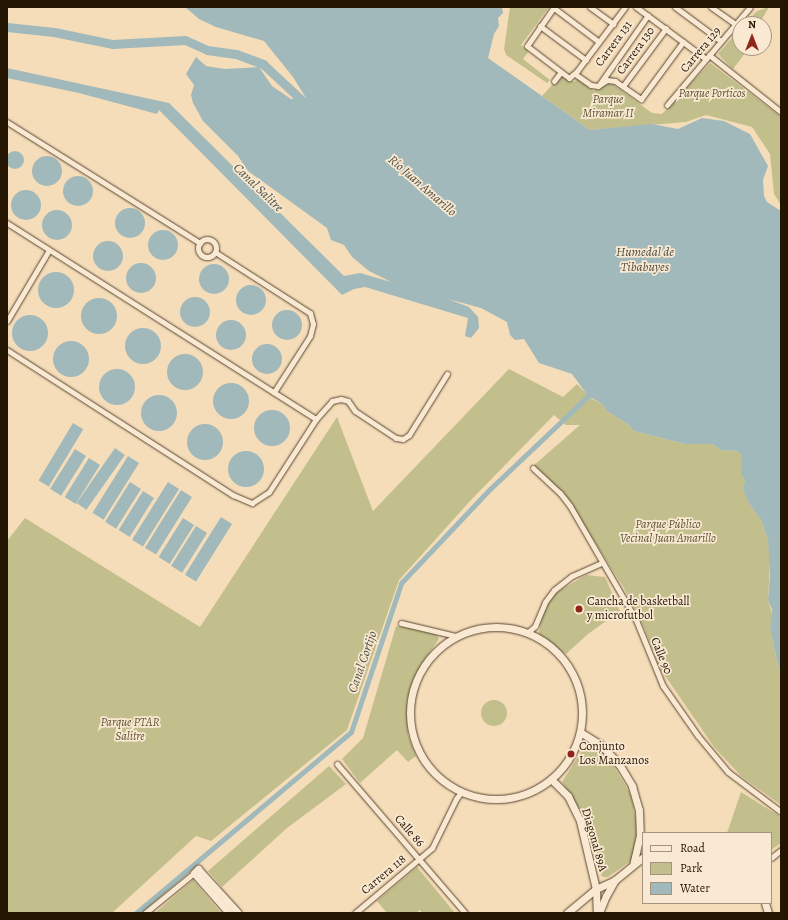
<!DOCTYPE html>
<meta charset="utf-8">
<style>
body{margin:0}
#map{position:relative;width:788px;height:920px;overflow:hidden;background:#f6ddba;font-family:Alegreya,serif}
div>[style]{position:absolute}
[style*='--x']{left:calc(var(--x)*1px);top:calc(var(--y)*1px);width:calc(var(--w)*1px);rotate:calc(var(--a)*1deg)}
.green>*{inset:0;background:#c2bf8c}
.round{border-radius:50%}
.water>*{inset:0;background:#a1b9ba;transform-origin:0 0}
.canal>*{height:5px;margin:-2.5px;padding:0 2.5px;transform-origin:2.5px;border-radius:2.5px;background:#a1b9ba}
.river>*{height:9px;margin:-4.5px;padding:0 4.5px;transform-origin:4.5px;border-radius:4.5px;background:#a1b9ba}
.roads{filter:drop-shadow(0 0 1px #584630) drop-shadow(0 0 1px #584630)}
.street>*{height:5px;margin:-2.5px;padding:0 2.5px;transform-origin:2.5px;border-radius:2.5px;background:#f9e9d2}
.street>.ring{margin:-2.5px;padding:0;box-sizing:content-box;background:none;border:5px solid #f9e9d2;border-radius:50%}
.secondary>*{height:7px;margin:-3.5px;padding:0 3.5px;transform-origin:3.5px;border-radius:3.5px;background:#f9e9d2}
.secondary>.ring{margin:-3.5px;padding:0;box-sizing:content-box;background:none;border:7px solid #f9e9d2;border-radius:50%}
.dots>*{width:11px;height:11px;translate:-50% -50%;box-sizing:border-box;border:2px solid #f9e9d2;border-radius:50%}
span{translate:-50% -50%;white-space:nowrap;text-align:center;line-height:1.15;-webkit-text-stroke:3.5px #f9e9d2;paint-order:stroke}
.street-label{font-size:12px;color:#241402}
.park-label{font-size:12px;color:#5b5032;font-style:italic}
.poi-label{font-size:12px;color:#241402}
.left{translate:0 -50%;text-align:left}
.water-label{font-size:13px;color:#504e42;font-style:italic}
.frame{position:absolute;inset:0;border:8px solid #241402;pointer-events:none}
.legend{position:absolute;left:642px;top:832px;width:130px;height:72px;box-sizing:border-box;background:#f9e9d2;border:1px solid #a4947f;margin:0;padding:5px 7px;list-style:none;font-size:12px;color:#241402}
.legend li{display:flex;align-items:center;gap:8px;height:20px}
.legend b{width:20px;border:1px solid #a4947f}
.north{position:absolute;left:732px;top:16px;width:40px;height:40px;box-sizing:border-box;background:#f9e9d2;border:1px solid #a4947f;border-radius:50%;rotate:0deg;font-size:11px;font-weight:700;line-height:16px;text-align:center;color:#241402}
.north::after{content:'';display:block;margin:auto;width:14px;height:18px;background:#8f2418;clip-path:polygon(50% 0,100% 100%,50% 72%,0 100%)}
</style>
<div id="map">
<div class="green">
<div style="clip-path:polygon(510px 7px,549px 7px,521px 45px,529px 51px,523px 59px,550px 80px,547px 83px,506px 55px,504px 49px)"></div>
<div style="clip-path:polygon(769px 7px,759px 24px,744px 24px,757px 11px)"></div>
<div style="clip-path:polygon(740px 29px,740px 48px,749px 48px,733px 69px,718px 54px)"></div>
<div style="clip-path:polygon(710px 63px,781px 117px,781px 205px,774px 194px,770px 154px,752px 127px,706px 115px,686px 122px,590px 130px,542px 96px,562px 74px,574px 82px,578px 78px,594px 91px,608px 81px,652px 113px,662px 114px)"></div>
<div style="clip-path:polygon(509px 369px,563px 397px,577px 384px,592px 399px,601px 403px,607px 411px,629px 425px,634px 431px,685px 444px,713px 444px,720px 450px,737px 451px,741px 455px,741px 475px,745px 480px,744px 490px,750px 505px,761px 520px,768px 540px,770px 560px,768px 600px,772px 614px,770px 629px,778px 666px,781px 668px,781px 805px,741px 776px,714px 747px,659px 667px,644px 627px,624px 588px,564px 494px,533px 466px,580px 425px,566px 425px,554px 415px,471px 500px,399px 580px,347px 730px,211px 841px,196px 836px,112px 913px,7px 913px,7px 541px,25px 518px,200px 627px,337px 417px,373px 511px)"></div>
<div style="clip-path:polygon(586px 575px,605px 577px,620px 611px,588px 634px,566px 654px,538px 636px,544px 609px,554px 594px)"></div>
<div style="clip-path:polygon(396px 626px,423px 630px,437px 635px,439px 639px,420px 666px,407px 701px,408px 735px,416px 756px,408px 762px,397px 750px,360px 783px,342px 759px,363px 738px)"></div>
<div class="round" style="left:481px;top:700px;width:26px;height:26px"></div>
<div style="clip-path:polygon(586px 744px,602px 750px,609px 758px,631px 795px,636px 819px,638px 830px,632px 860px,608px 877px,603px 877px,599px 873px,595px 848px,582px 813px,562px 782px)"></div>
<div style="clip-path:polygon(329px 766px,346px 784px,287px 828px,222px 887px,208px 871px)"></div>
<div style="clip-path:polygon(741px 792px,781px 817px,781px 843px,771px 850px,771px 833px,727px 833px)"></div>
<div style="clip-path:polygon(417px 867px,455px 913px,422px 913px,420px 910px,416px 913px,387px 913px,377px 901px)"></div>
<div style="clip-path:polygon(193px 880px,221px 913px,155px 913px)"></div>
</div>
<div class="water">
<div style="clip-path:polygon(185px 7px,502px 7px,503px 13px,498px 18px,499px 26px,494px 34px,488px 58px,590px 130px,652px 124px,678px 129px,702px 118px,724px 121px,750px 134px,768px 166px,763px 180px,764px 196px,767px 202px,781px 211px,781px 668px,778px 666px,770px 629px,772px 610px,768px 600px,770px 574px,768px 540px,761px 520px,750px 505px,743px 490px,745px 480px,741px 475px,741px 455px,737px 451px,720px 450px,713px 444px,685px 444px,634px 431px,629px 425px,607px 411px,601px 403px,588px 396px,572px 374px,539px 363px,524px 339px,515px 340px,510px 335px,507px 322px,481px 308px,448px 299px,469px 307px,478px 317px,479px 328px,471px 338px,465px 336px,468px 318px,365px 287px,354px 289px,342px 295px,159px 110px,157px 114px,79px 93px,7px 78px,7px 68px,169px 103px,344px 276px,360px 273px,391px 282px,369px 271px,352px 257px,344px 245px,331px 240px,327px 228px,248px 171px,238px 156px,203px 121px,193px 103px,191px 95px,194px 85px,186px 74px,196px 57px,206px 66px,225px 69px,259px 67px,272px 86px,291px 99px,306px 98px,293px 77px,264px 41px,216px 27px,199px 19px)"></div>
<div class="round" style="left:6px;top:151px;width:18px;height:18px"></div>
<div class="round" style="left:32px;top:156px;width:30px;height:30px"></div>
<div class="round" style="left:63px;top:176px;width:30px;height:30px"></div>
<div class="round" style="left:11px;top:190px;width:30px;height:30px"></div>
<div class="round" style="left:115px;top:208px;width:30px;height:30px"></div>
<div class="round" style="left:42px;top:210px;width:30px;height:30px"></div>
<div class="round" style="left:148px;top:230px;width:30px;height:30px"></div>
<div class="round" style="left:93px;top:241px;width:30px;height:30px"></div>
<div class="round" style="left:126px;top:263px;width:30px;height:30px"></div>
<div class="round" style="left:199px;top:264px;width:30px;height:30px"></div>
<div class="round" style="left:38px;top:272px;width:36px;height:36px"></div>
<div class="round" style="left:236px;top:285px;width:30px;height:30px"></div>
<div class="round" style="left:180px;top:297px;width:30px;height:30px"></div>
<div class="round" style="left:81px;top:298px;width:36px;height:36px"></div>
<div class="round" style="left:272px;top:310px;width:30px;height:30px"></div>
<div class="round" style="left:12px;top:315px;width:36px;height:36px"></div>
<div class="round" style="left:216px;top:320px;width:30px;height:30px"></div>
<div class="round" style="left:125px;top:328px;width:36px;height:36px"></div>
<div class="round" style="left:53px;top:341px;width:36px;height:36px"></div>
<div class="round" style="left:252px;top:344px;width:30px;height:30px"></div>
<div class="round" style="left:167px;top:354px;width:36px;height:36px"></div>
<div class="round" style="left:99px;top:369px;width:36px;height:36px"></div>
<div class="round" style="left:213px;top:383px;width:36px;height:36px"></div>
<div class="round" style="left:141px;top:395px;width:36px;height:36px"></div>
<div class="round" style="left:254px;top:410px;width:36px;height:36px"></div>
<div style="left:73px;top:423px;width:12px;height:67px;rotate:31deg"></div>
<div class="round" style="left:187px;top:424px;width:36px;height:36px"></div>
<div style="left:115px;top:448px;width:12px;height:67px;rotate:35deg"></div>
<div style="left:75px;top:449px;width:13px;height:47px;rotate:32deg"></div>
<div class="round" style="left:228px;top:451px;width:36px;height:36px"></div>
<div style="left:128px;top:456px;width:13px;height:67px;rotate:32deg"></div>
<div style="left:89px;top:458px;width:13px;height:46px;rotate:32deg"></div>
<div style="left:130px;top:482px;width:13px;height:47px;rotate:32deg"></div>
<div style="left:168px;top:482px;width:13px;height:68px;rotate:32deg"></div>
<div style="left:181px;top:490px;width:13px;height:68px;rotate:32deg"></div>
<div style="left:143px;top:491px;width:13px;height:46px;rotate:32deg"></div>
<div style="left:221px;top:517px;width:13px;height:68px;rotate:32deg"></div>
<div style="left:183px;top:518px;width:13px;height:46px;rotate:32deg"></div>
<div style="left:196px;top:526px;width:13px;height:47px;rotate:32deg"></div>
</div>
<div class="canal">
<div style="--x:136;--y:913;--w:281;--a:-40.1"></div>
<div style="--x:351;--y:732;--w:157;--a:-71.4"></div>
<div style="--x:401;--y:583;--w:129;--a:-46.6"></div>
<div style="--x:490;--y:489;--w:135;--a:-43.5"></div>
</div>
<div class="river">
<div style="--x:7;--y:27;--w:47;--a:6.1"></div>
<div style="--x:54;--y:32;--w:59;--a:11.7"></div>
<div style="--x:112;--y:44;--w:73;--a:-3.1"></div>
<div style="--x:185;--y:40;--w:24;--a:24"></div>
<div style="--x:207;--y:50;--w:29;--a:8"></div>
<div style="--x:236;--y:54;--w:29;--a:20"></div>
<div style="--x:263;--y:64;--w:63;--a:43.1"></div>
</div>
<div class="roads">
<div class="street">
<div style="--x:554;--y:7;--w:47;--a:124.7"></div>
<div style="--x:527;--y:46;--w:53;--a:37.3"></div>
<div style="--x:569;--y:78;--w:11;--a:-41"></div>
<div style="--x:577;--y:71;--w:80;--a:-53.1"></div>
<div style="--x:590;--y:7;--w:29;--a:36"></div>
<div style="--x:636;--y:7;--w:87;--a:36.6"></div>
<div style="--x:675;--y:7;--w:57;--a:36.5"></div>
<div style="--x:711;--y:7;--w:29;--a:35"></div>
<div style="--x:554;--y:8;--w:56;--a:37.1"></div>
<div style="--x:540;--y:26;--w:57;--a:36.5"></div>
<div style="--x:709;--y:55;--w:92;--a:38.4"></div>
<div style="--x:575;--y:74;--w:19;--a:35"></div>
<div style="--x:591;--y:85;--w:7;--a:8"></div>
<div style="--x:554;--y:81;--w:11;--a:-52"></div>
<div style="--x:599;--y:85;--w:85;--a:-55"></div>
<div style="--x:598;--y:86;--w:11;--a:-34"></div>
<div style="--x:607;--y:80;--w:8;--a:7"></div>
<div style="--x:615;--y:81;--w:32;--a:35"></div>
<div style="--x:641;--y:99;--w:71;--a:-53.6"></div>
<div style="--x:623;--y:86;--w:72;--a:-53.4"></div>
<div style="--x:667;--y:105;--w:128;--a:-49.7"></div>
<div style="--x:7;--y:122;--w:228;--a:32.1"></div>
<div style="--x:7;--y:223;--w:366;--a:32.4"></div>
<div class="ring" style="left:198px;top:239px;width:13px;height:13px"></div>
<div style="--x:215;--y:252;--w:113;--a:32.7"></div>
<div style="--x:310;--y:313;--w:11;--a:75"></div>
<div style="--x:313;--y:324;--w:12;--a:104"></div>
<div style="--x:310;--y:336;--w:67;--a:122.7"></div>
<div style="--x:7;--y:321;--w:82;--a:-59.4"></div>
<div style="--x:7;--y:350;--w:269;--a:32.7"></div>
<div style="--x:233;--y:495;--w:21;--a:23"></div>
<div style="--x:252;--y:503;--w:20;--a:-33"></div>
<div style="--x:269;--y:492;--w:87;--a:-57.2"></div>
<div style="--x:316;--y:419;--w:24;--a:-48"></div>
<div style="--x:332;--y:401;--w:9;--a:-13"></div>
<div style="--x:341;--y:399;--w:7;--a:16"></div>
<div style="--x:348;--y:401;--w:12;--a:55"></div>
<div style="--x:355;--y:411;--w:49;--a:33.4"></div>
<div style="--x:396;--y:438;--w:7;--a:8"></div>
<div style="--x:403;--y:439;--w:7;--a:-34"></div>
<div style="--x:409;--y:435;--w:72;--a:-58.1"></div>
<div style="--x:533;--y:468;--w:37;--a:43"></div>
<div style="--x:560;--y:493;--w:16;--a:52"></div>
<div style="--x:570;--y:506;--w:132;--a:59.9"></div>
<div style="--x:636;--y:620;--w:71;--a:67.8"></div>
<div style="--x:663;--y:686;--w:61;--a:55"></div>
<div style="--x:698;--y:736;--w:47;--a:50.2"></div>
<div style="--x:728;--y:772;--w:66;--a:37"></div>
<div style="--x:401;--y:623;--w:57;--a:13.3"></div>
<div style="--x:527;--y:633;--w:11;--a:-41"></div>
<div style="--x:535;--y:626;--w:26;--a:-67"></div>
<div style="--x:545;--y:602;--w:15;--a:-53"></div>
<div style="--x:554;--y:590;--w:23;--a:-38"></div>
<div style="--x:572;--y:576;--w:32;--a:-24"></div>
<div style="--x:337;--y:764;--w:196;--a:49.3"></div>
<div style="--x:771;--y:858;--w:13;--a:-39"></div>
<div style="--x:145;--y:913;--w:63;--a:-39.2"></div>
<div style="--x:355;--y:913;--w:101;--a:-40.2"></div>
<div style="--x:432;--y:848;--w:55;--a:-63.9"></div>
<div style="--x:456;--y:799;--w:9;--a:-54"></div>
</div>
<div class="secondary">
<div class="ring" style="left:410px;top:627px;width:165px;height:165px"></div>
<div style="--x:580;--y:732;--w:26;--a:32"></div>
<div style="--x:602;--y:746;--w:25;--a:47"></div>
<div style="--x:619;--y:764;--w:26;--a:59"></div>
<div style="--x:632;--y:786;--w:25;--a:74"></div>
<div style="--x:639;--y:810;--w:25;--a:88"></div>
<div style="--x:640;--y:835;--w:28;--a:103"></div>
<div style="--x:551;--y:779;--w:24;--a:45"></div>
<div style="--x:568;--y:796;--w:28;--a:64"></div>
<div style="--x:580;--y:821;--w:70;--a:76.8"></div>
<div style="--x:596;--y:889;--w:24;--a:88"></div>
<div style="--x:765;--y:903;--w:10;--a:73"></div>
<div style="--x:229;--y:913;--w:53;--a:-131.2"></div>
<div style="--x:194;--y:873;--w:6;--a:-45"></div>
<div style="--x:198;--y:869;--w:59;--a:47.7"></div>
<div style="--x:567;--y:913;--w:38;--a:-40"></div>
<div style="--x:596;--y:889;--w:21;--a:-25"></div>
<div style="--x:599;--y:913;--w:18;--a:-68"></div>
<div style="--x:606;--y:896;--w:18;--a:-61"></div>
<div style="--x:615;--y:880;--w:36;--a:-39"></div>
</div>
</div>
<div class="dots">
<div style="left:579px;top:609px;background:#8f2418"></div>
<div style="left:571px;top:754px;background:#8f2418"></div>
</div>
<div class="street-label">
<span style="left:614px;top:44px;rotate:-54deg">Carrera 131</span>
<span style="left:701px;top:50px;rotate:-50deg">Carrera 129</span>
<span style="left:636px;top:51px;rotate:-54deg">Carrera 130</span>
<span style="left:661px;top:656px;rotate:68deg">Calle 90</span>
<span style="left:409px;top:831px;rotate:49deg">Calle 86</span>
<span style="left:594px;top:840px;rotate:74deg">Diagonal 89A</span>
<span style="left:384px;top:875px;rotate:-40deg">Carrera 118</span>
</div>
<div class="park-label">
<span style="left:712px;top:94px">Parque Porticos</span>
<span style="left:608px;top:107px">Parque<br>Miramar II</span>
<span style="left:668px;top:532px">Parque Público<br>Vecinal Juan Amarillo</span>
<span style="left:130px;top:730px">Parque PTAR<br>Salitre</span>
</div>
<div class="poi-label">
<span class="left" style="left:587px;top:609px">Cancha de basketball<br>y microfutbol</span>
<span class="left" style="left:579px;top:754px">Conjunto<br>Los Manzanos</span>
</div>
<div class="water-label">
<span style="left:422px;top:186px;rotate:41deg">Río Juan Amarillo</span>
<span style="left:258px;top:188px;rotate:44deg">Canal Salitre</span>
<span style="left:645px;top:260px">Humedal de<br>Tibabuyes</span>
<span style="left:363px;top:662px;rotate:-71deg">Canal Cortijo</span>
</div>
<div class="frame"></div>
<ul class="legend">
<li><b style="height:5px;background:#f9e9d2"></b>Road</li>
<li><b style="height:11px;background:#c2bf8c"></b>Park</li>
<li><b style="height:11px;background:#a1b9ba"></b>Water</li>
</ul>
<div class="north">N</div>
</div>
